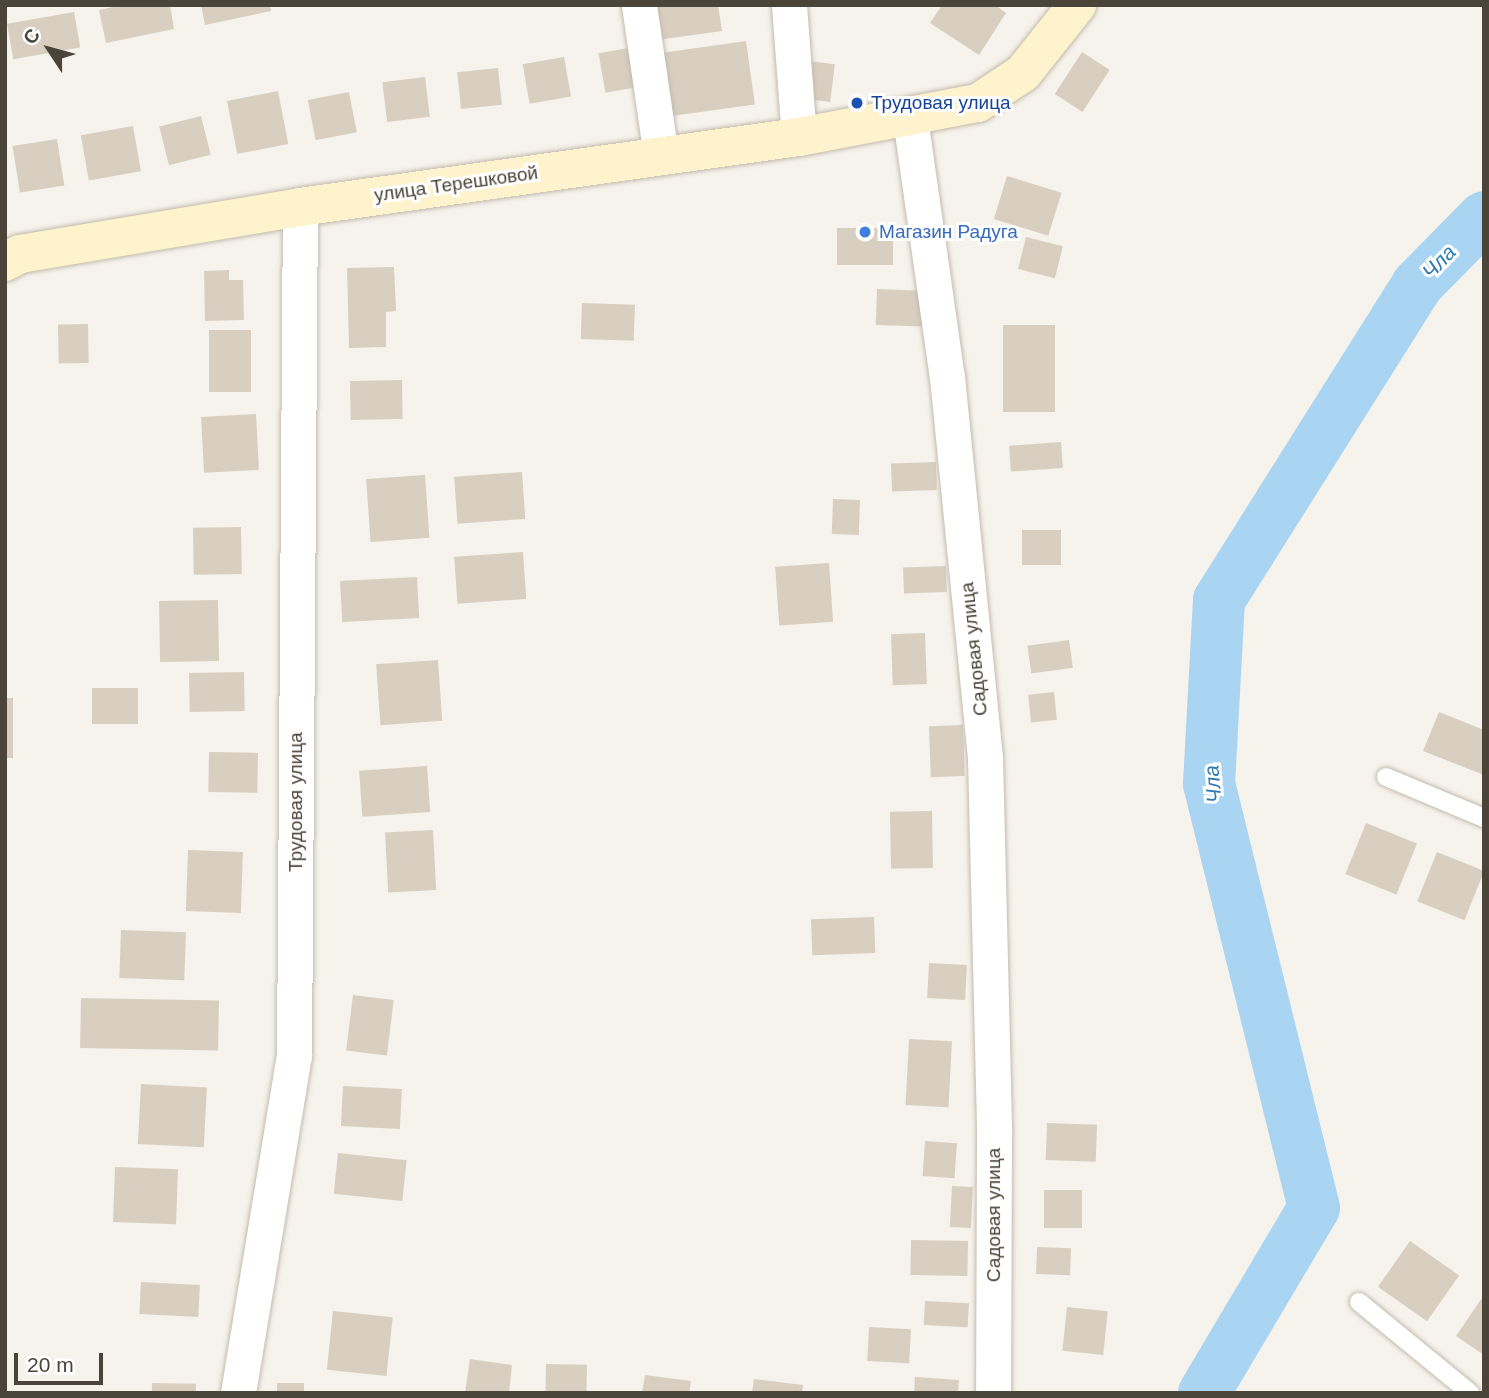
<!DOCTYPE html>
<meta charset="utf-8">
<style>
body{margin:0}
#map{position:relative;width:1489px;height:1398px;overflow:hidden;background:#f6f3ec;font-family:Helvetica,sans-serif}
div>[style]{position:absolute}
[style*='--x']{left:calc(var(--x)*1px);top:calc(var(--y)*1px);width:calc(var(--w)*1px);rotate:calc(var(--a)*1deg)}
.river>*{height:52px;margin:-26px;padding:0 26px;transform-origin:26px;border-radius:26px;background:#a9d4f2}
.building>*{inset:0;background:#d8cfc1;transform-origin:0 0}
.roads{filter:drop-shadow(0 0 2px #c2bbae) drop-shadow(0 0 2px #c2bbae)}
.lane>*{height:18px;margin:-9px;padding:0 9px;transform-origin:9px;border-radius:9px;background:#fff}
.street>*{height:35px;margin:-17.5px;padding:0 17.5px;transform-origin:17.5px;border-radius:17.5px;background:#fff}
.secondary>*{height:38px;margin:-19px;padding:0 19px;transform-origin:19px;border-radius:19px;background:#fff3cd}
.dots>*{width:19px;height:19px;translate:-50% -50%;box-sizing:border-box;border:4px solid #fff;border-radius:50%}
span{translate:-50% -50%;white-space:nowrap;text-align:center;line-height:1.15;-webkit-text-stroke:6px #fff;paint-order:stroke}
.transit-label{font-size:19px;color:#164399}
.left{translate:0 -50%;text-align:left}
.street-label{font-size:19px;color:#4b4439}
.shop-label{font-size:19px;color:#366cbe}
.water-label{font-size:21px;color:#2e7ab2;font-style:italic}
.frame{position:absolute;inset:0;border:7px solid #4b4439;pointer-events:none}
.north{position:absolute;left:14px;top:14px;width:70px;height:70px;-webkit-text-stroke:5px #fff;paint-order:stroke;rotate:306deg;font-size:19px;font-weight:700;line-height:28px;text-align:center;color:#4b4439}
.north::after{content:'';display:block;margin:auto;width:24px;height:32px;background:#4b4439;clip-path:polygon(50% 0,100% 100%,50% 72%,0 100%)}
.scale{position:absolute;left:14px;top:1353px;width:89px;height:32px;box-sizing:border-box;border:4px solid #4b4439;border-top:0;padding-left:9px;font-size:21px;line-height:24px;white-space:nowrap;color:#4b4439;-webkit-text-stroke:5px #fff;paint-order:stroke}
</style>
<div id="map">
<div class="river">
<div style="--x:1204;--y:1393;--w:215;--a:-59.3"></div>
<div style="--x:1314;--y:1208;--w:437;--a:-103.9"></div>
<div style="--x:1209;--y:784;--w:184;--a:-86.9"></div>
<div style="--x:1219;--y:600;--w:372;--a:-57.8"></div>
<div style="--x:1417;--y:285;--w:95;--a:-45.4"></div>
</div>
<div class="building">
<div style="clip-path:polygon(123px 5px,170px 5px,174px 29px,106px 43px,99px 10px)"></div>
<div style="clip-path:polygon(201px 5px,270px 5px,271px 11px,205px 25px)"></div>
<div style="clip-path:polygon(652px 5px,718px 5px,722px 31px,657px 40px)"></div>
<div style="clip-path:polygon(942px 5px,995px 5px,1006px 13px,979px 55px,930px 23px)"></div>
<div style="left:74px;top:12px;width:36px;height:68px;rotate:80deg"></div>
<div style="left:746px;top:41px;width:64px;height:93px;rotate:82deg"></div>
<div style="left:634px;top:47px;width:40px;height:36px;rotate:80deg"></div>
<div style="left:1082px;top:52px;width:33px;height:50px;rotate:33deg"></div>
<div style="left:564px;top:57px;width:40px;height:42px;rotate:80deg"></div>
<div style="left:809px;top:61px;width:26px;height:38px;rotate:7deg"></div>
<div style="left:498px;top:68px;width:37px;height:41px;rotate:84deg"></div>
<div style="left:425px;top:77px;width:40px;height:43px;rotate:83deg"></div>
<div style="left:278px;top:91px;width:54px;height:52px;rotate:79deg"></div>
<div style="left:349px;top:92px;width:41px;height:42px;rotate:79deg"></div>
<div style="left:201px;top:116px;width:40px;height:43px;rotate:76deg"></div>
<div style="left:133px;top:126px;width:46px;height:53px;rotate:80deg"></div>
<div style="left:57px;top:139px;width:47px;height:45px;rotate:81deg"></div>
<div style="left:1007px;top:176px;width:57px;height:45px;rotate:17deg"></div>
<div style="left:837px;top:228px;width:56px;height:37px"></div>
<div style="left:1026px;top:237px;width:38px;height:33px;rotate:14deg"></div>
<div style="clip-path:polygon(394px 267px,396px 311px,386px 312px,386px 347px,349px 348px,347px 268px)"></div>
<div style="clip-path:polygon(229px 270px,229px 280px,243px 280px,244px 320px,205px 321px,204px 271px)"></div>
<div style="left:877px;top:289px;width:54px;height:36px;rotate:2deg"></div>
<div style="left:582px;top:303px;width:53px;height:36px;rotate:2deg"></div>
<div style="left:88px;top:324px;width:39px;height:30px;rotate:89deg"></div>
<div style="left:1055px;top:325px;width:87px;height:52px;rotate:90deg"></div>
<div style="left:209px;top:330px;width:42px;height:62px"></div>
<div style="left:402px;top:380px;width:39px;height:52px;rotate:89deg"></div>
<div style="left:256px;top:414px;width:56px;height:55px;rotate:87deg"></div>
<div style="left:1061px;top:442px;width:26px;height:52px;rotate:86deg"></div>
<div style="left:936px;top:462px;width:28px;height:45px;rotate:88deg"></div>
<div style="left:522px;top:472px;width:47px;height:68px;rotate:86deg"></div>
<div style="left:425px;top:475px;width:63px;height:59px;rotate:86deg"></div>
<div style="left:833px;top:499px;width:27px;height:35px;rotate:2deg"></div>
<div style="left:241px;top:527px;width:47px;height:48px;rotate:89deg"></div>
<div style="left:1022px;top:530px;width:39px;height:35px"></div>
<div style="left:523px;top:552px;width:47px;height:69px;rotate:86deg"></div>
<div style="left:829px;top:563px;width:59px;height:54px;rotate:86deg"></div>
<div style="left:946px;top:566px;width:26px;height:43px;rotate:88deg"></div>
<div style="left:417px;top:577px;width:41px;height:77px;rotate:87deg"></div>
<div style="left:218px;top:600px;width:61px;height:59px;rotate:89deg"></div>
<div style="left:925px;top:633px;width:51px;height:34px;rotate:88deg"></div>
<div style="left:1069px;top:640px;width:28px;height:42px;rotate:82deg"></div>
<div style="left:438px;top:660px;width:61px;height:62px;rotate:86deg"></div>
<div style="left:244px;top:672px;width:39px;height:55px;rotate:89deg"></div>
<div style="left:138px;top:688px;width:36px;height:46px;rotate:90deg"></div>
<div style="left:1054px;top:692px;width:28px;height:26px;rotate:84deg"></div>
<div style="left:5px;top:698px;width:8px;height:60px"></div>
<div style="clip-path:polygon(1439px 712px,1484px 730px,1484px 775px,1423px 751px)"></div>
<div style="left:963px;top:725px;width:51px;height:34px;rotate:88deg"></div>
<div style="left:209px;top:752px;width:49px;height:40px;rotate:1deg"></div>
<div style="left:427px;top:766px;width:46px;height:68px;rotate:86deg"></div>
<div style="left:932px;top:811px;width:57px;height:42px;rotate:89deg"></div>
<div style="left:1366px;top:823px;width:55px;height:55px;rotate:22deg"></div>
<div style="left:433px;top:830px;width:60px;height:48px;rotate:87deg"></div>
<div style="left:188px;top:850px;width:55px;height:61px;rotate:2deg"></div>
<div style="left:1437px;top:852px;width:51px;height:53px;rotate:22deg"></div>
<div style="left:874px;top:917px;width:36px;height:63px;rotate:88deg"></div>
<div style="left:121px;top:930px;width:65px;height:48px;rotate:2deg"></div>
<div style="left:929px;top:963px;width:38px;height:35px;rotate:3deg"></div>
<div style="left:353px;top:995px;width:41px;height:56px;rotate:7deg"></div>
<div style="left:81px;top:998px;width:138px;height:50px;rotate:1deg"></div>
<div style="left:909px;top:1039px;width:43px;height:66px;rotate:3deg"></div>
<div style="left:141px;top:1084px;width:66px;height:60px;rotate:3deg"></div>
<div style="left:343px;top:1086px;width:59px;height:40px;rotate:3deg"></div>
<div style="left:1047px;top:1123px;width:50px;height:37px;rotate:2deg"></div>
<div style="left:925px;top:1141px;width:32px;height:35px;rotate:4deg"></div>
<div style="left:338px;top:1153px;width:69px;height:41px;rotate:6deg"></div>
<div style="left:115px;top:1167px;width:63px;height:55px;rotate:2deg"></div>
<div style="left:952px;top:1186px;width:21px;height:41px;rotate:3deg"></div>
<div style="left:1044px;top:1190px;width:38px;height:38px"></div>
<div style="left:911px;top:1240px;width:57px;height:35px;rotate:1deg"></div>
<div style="left:1410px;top:1241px;width:60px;height:56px;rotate:35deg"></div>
<div style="left:1037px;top:1247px;width:34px;height:27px;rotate:2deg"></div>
<div style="left:141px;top:1282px;width:59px;height:32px;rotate:3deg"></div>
<div style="clip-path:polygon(1484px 1295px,1484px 1355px,1456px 1336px)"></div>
<div style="left:925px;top:1301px;width:44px;height:24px;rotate:3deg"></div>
<div style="left:1067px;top:1307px;width:41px;height:44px;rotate:6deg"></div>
<div style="left:333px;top:1311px;width:60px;height:59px;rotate:6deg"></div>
<div style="left:869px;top:1327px;width:42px;height:34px;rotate:3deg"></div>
<div style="clip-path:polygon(470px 1359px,512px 1365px,509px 1393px,465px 1393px)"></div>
<div style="left:546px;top:1364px;width:41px;height:29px;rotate:1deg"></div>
<div style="clip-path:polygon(645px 1375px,691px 1381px,689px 1393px,642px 1393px)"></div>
<div style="clip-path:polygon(915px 1377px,959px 1380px,958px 1393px,914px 1393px)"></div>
<div style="clip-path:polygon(754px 1379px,803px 1385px,802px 1393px,752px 1393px)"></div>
<div style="left:152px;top:1383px;width:44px;height:10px;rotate:1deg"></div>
<div style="left:277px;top:1383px;width:27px;height:10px"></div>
</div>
<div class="roads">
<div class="lane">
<div style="--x:1386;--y:777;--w:106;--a:22.7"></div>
<div style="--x:1359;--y:1302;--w:144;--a:39.3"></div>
</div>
<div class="street">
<div style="--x:639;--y:5;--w:153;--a:81.7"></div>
<div style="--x:789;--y:5;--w:132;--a:85.7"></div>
<div style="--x:910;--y:118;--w:262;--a:81.9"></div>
<div style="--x:947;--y:377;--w:382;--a:84.3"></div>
<div style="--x:985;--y:757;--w:378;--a:88.6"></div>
<div style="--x:994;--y:1135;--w:258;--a:90.2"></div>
<div style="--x:238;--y:1393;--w:342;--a:-80.6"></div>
<div style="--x:294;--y:1056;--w:849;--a:-89.6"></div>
</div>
<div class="secondary">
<div style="--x:5;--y:262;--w:17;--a:-28"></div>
<div style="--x:20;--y:254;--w:284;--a:-9.5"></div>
<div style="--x:300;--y:207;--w:504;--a:-7.99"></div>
<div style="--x:799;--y:137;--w:182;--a:-10.8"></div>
<div style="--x:978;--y:103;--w:54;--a:-33.7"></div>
<div style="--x:1023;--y:73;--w:87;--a:-51.5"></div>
</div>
</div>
<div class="dots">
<div style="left:857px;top:103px;background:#1a4fb4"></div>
<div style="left:865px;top:232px;background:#3f7fe0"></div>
</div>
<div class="transit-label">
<span class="left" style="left:871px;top:103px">Трудовая улица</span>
</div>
<div class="street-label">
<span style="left:456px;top:184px;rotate:-8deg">улица Терешковой</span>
<span style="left:974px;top:649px;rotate:-96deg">Садовая улица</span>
<span style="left:296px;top:802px;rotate:-90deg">Трудовая улица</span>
<span style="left:994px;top:1215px;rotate:-90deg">Садовая улица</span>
</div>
<div class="shop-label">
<span class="left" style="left:879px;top:232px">Магазин Радуга</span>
</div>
<div class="water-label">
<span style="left:1439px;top:262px;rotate:-46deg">Чла</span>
<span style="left:1213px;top:784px;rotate:-95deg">Чла</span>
</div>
<div class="frame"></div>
<div class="north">С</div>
<div class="scale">20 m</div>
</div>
